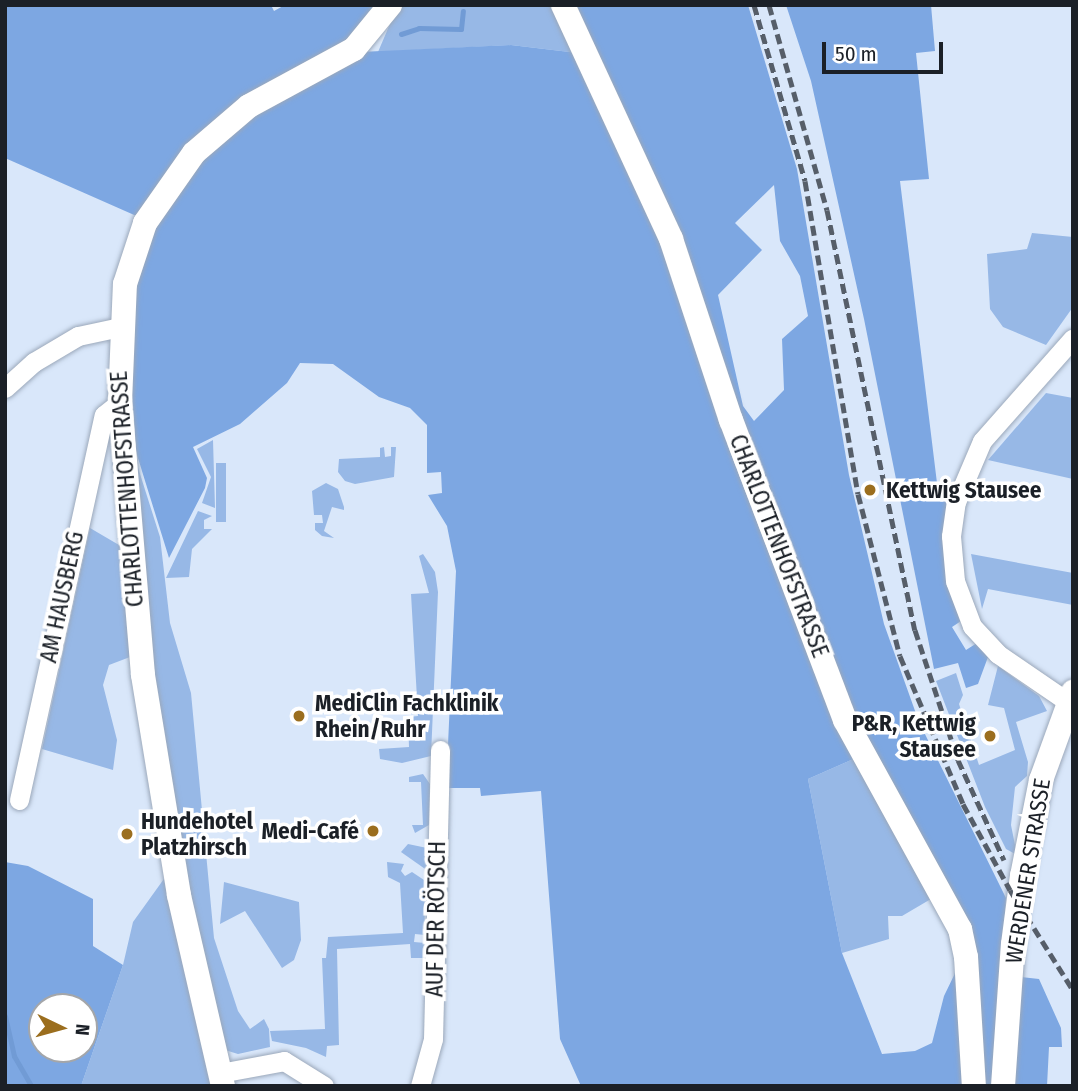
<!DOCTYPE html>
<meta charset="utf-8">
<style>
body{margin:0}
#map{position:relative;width:1078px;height:1091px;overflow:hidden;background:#d9e7fa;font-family:"Fira Sans Condensed",sans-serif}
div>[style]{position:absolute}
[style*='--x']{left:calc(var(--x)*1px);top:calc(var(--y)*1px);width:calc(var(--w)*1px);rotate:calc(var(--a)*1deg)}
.green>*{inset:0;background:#97b8e6;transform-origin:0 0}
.forest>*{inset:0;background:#7da7e2}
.stream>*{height:5px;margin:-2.5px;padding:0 2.5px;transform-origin:2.5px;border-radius:2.5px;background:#719bd5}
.roads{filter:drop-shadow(0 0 2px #9ba8ba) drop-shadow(0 0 2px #9ba8ba)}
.minor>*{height:19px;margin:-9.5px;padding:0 9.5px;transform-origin:9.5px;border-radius:9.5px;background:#fff}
.major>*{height:24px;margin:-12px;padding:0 12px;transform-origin:12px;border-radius:12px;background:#fff}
.rail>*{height:5px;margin-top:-2.5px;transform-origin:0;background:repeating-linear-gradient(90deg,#565e69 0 10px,transparent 0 15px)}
.dots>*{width:19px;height:19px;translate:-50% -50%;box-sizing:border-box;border:4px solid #fff;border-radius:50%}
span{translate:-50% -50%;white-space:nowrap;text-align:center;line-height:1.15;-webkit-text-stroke:7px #fff;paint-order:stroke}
.street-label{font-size:23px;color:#1b2027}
.poi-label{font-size:23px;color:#1b2027;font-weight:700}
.left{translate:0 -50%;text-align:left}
.right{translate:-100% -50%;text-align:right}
.frame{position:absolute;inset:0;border:7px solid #1b2027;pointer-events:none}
.north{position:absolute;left:28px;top:993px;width:70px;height:70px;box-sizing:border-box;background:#fff;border:2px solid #a4a6a9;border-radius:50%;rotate:95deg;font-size:19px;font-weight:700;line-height:28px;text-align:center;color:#1b2027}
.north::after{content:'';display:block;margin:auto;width:24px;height:32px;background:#9b6e1e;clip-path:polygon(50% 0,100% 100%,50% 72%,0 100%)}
.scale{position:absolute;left:822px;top:42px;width:121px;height:32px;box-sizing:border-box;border:4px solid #1b2027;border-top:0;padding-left:9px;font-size:21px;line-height:24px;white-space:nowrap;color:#1b2027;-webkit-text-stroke:5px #fff;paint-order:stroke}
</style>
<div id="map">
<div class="green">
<div style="clip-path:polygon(398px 5px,554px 5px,578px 53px,511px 45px,378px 52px)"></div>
<div style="clip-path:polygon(1032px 233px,1073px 237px,1073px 307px,1046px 345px,1003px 327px,990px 309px,987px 254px,1027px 249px)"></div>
<div style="clip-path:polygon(1046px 393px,1073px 398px,1073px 479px,988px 460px)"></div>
<div style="clip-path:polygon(213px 440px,215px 508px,202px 503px,211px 477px,197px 449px)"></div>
<div style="clip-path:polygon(384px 447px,385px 457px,391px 456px,391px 447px,396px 447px,394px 477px,355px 484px,345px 481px,338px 472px,339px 459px,380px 457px,380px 448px)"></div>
<div style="clip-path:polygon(134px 455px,160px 537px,170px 623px,191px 693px,214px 938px,238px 1011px,250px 1029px,264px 1019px,269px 1029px,270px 1047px,238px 1054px,225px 1050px,199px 950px,152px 673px)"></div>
<div style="left:216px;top:463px;width:10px;height:59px"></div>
<div style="clip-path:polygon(326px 483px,338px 489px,344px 507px,344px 510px,332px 507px,324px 531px,334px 538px,322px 536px,315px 530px,315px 523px,323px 523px,322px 515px,314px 515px,312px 491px)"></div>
<div style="clip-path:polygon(198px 511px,212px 516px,204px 520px,204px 529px,212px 529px,192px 549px,189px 577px,166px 578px)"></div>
<div style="clip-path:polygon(90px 528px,119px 545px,130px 657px,109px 665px,103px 685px,117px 740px,113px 770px,42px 749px)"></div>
<div style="clip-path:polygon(423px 554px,435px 572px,438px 592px,431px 756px,402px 763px,380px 759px,379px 749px,409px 747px,408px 717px,418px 716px,411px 594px,429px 593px,419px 556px)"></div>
<div style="clip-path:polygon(971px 554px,1073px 573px,1073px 605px,988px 589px,982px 609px)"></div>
<div style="clip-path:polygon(998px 666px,1039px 696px,1047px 711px,1016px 722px,1028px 762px,1027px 776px,1015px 787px,1011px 825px,1017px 855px,1006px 849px,985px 807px,936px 681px,956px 673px,963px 695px,959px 704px,979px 765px,1015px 750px,1004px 708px,988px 705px)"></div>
<div style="clip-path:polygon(858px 757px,936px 896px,902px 916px,888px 916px,889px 939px,842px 953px,808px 779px)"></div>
<div style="clip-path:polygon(423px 774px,430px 784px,429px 825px,415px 833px,412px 825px,423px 825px,421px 782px,409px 782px,409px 777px)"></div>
<div style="clip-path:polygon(408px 844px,427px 848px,428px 871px,401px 852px)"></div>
<div style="clip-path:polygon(387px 862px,404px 864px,401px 871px,405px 876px,412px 872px,424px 880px,425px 935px,415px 934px,414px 942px,425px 943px,424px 958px,411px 958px,410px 944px,337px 949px,339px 1045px,327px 1046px,326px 1057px,306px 1048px,272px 1041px,270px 1031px,325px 1029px,322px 958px,326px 958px,328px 937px,403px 933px,400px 883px,388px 877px)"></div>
<div style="clip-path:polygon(166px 876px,216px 1086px,81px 1086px,123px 965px,133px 922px)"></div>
<div style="clip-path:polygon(224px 882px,299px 902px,301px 940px,294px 960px,282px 968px,245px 911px,220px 924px)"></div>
</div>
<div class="forest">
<div style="clip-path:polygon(5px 5px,271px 5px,274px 11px,285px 5px,382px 5px,365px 31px,284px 79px,141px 218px,5px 158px)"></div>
<div style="clip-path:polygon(evenodd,570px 5px,748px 5px,797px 169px,849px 475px,884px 624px,919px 722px,1006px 898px,994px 1086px,980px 1086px,969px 943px,850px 719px,570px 5px,774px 185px,780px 241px,800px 276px,808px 316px,782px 339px,784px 390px,754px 421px,743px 406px,718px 295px,762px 250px,735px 223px,774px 185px)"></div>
<div style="clip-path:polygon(786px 5px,931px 5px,935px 51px,916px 53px,929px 179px,900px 181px,937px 483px,958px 488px,961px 621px,952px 627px,966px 650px,977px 643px,988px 657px,978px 684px,966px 688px,958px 663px,934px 669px,864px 319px,811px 81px)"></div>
<div style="clip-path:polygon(511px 45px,578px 53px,640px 180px,858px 757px,808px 779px,842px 953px,882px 1054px,915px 1051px,932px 1043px,944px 996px,960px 963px,968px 1086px,581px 1086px,560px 1039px,541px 791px,481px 796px,480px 788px,446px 788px,456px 571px,447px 526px,428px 495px,442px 493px,441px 472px,427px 473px,427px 425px,410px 408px,379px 397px,333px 364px,300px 363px,287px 383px,240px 424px,193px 447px,207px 478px,205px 488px,169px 558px,137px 455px,130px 448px,130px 306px,152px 226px,227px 131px,360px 52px)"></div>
<div style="clip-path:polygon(evenodd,5px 862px,28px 866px,93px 899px,93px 946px,123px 965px,81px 1086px,5px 1086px,5px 862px,84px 1007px,84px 1049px,42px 1049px,42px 1007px,84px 1007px)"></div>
<div style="clip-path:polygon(1021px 977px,1039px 979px,1061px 1028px,1062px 1047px,1049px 1047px,1047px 1086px,1014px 1086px)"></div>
</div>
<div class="stream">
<div style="--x:401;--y:34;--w:19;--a:-18"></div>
<div style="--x:419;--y:28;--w:42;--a:1.4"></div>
<div style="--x:461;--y:29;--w:18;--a:-84"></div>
<div style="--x:5;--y:1016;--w:41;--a:77.3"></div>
<div style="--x:14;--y:1056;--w:34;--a:60"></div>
</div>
<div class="roads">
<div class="minor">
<div style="--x:5;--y:388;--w:39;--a:-42"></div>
<div style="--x:34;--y:362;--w:51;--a:-30.6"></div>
<div style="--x:78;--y:336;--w:43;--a:-12.1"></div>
<div style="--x:1068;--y:702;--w:85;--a:-145.6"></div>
<div style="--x:998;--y:654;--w:38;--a:-133"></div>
<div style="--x:972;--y:626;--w:48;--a:-110.7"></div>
<div style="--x:955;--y:581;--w:45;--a:-95.1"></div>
<div style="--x:951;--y:536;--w:34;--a:-82"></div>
<div style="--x:956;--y:502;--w:66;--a:-66.9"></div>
<div style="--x:982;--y:441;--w:137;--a:-48.5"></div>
<div style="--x:19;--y:800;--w:394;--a:-77.6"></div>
<div style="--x:104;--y:415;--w:21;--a:-39"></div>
<div style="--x:220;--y:1073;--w:65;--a:-10.6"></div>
<div style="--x:284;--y:1061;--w:47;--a:32"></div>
<div style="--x:420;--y:1086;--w:49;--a:-74.5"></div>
<div style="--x:433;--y:1039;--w:289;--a:-88.6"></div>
</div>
<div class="major">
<div style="--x:563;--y:5;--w:258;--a:65.2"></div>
<div style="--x:671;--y:239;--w:191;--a:71.7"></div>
<div style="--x:731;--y:420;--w:321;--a:69.2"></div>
<div style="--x:845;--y:720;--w:239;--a:61.2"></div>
<div style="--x:960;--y:929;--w:29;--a:78"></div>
<div style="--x:966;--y:957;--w:129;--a:86.5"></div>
<div style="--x:223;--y:1086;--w:196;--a:-103"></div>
<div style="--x:179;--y:895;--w:223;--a:-99.3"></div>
<div style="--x:143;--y:675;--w:274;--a:-94.8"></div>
<div style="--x:120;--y:402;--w:118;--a:-87.6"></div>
<div style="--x:125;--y:284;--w:64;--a:-71.8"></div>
<div style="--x:145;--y:223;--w:85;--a:-55"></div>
<div style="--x:194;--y:153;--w:72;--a:-40.5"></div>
<div style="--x:249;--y:106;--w:119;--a:-28.5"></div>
<div style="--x:354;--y:49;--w:57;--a:-50.7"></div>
<div style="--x:1003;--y:1086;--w:142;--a:-86"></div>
<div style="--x:1013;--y:944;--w:69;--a:-82.5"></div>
<div style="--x:1022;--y:876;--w:98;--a:-78.8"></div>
<div style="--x:1041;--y:780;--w:94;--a:-70"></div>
</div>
</div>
<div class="rail">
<div style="--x:754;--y:5;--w:183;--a:73.8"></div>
<div style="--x:805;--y:181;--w:317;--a:80.4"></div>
<div style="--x:858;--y:494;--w:167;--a:75.5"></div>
<div style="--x:900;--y:656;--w:161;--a:66.9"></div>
<div style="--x:963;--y:804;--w:98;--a:61.3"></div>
<div style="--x:1010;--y:890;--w:118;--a:57.8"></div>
<div style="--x:769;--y:5;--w:213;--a:74.2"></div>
<div style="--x:827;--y:210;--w:429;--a:78.2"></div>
<div style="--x:915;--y:630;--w:137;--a:71.7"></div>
<div style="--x:958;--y:760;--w:110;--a:65.3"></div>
</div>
<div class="dots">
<div style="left:870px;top:490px;background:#9b6e1e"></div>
<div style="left:299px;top:716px;background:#9b6e1e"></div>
<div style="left:990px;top:736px;background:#9b6e1e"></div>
<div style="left:373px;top:831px;background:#9b6e1e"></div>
<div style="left:127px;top:834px;background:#9b6e1e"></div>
</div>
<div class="street-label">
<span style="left:127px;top:489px;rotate:-94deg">CHARLOTTENHOFSTRASSE</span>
<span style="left:779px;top:546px;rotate:69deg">CHARLOTTENHOFSTRASSE</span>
<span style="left:62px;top:597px;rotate:-78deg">AM HAUSBERG</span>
<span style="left:1028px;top:871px;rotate:-81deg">WERDENER STRASSE</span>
<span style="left:436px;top:919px;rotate:-89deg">AUF DER RÖTSCH</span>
</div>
<div class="poi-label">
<span class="left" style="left:886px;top:490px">Kettwig Stausee</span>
<span class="left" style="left:315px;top:716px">MediClin Fachklinik<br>Rhein/Ruhr</span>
<span class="right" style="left:976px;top:736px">P&amp;R, Kettwig<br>Stausee</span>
<span class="left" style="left:141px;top:834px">Hundehotel<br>Platzhirsch</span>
<span class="right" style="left:359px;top:831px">Medi-Café</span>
</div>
<div class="frame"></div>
<div class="north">N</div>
<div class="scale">50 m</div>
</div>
